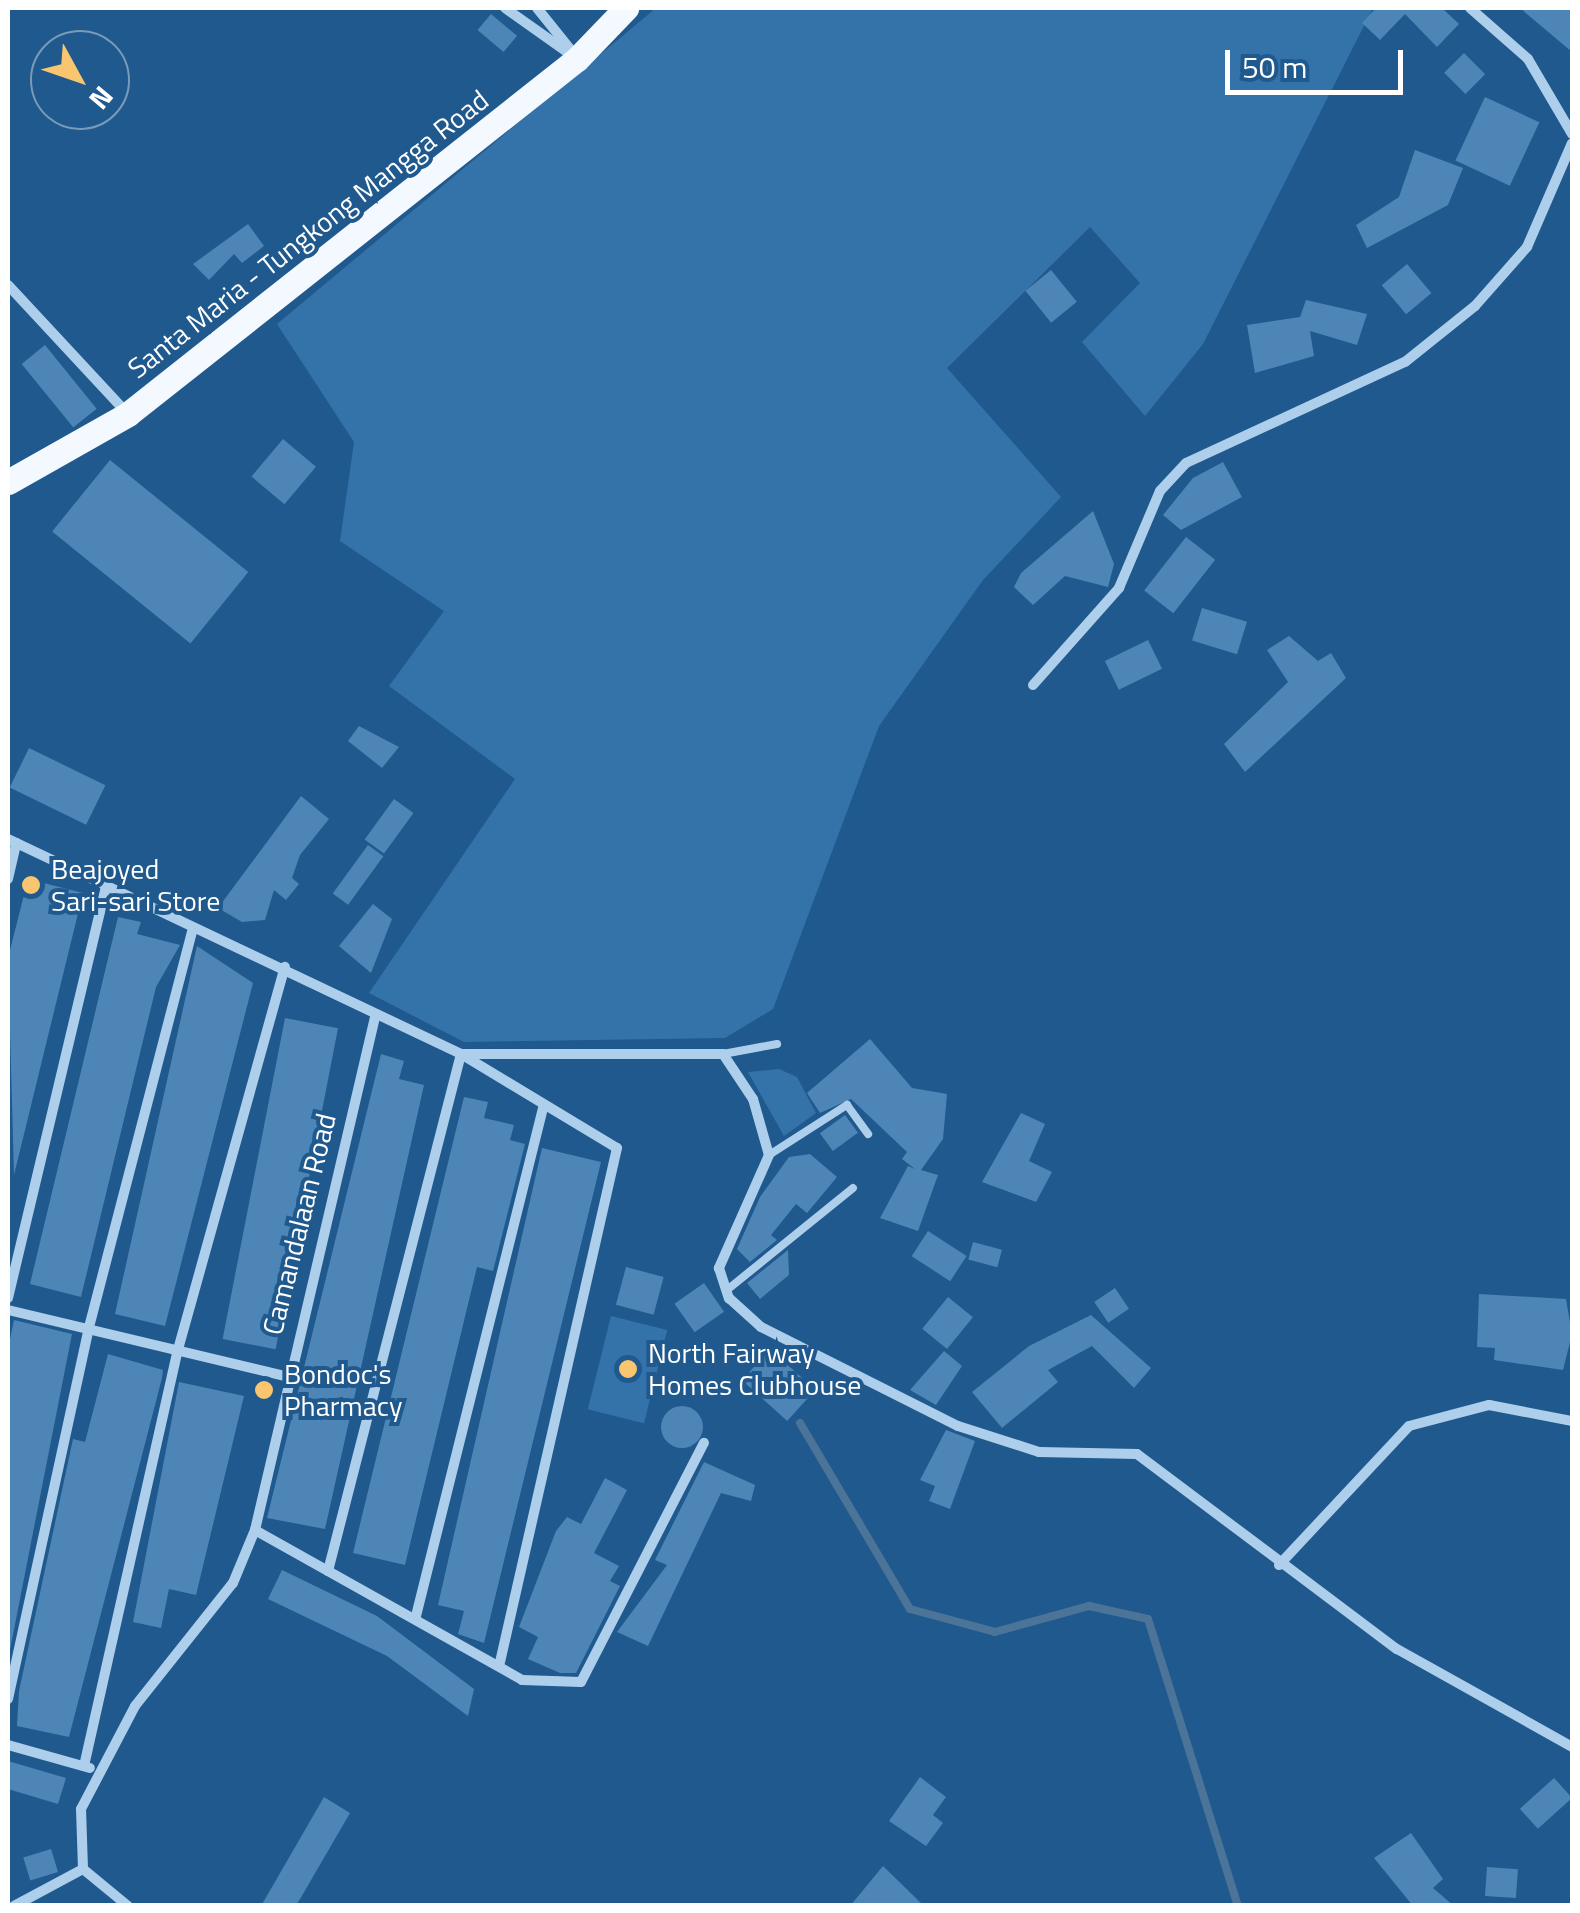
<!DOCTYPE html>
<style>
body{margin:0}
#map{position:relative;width:1580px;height:1913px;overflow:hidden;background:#20598d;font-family:"Titillium Web",sans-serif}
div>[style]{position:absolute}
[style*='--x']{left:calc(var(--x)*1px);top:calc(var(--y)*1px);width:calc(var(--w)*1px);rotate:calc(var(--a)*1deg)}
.green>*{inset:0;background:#3473aa;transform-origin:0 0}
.stream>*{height:8px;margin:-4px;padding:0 4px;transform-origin:4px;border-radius:4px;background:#4c7499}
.building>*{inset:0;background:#4d85b6;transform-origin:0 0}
.round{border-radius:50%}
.lane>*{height:8px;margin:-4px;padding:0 4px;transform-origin:4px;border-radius:4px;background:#aecfec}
.street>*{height:10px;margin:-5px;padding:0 5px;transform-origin:5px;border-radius:5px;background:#aecfec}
.primary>*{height:25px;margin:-12.5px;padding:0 12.5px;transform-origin:12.5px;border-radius:12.5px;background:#f3f9ff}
.dots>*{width:28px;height:28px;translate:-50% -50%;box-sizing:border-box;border:5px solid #20598d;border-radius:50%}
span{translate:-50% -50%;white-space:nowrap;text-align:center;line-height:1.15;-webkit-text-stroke:8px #20598d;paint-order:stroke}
.street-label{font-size:28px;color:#fff}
.poi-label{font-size:28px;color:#fff}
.left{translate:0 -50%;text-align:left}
.frame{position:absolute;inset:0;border:10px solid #fff;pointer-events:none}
.north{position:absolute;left:30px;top:30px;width:100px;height:100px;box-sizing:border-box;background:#20598d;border:2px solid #799bbb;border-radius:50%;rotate:130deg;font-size:28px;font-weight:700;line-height:40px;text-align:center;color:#fff}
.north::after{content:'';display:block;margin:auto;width:35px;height:45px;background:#f9c56f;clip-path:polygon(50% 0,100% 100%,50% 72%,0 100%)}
.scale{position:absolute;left:1225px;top:50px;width:178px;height:45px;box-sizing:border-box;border:5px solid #fff;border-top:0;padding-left:12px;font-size:30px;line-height:35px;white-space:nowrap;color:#fff;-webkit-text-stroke:8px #20598d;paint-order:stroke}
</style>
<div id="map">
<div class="green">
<div style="clip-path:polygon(656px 8px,1373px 8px,1203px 344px,1145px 416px,1082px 342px,1140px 283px,1090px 227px,947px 368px,1061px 497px,983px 580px,879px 726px,773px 1009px,725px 1038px,464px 1042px,369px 993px,515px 779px,389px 686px,444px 611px,340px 541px,354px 442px,277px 324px)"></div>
<div style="clip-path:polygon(779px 1069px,797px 1077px,816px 1113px,784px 1136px,748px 1072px)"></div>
<div style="left:611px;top:1316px;width:58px;height:96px;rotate:14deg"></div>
</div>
<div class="stream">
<div style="--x:800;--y:1423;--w:216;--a:59.4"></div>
<div style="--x:910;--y:1609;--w:88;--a:15.1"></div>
<div style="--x:995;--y:1632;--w:98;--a:-15.5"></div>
<div style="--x:1089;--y:1606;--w:60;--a:12.4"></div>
<div style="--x:1148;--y:1619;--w:301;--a:72.6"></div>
</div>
<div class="building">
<div style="clip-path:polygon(1376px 8px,1442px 8px,1459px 24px,1437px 47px,1405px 14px,1380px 40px,1362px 23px)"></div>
<div style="clip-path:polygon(1520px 8px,1572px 8px,1572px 52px)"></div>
<div style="left:491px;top:14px;width:34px;height:21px;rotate:40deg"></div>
<div style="left:1464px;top:53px;width:30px;height:28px;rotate:45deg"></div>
<div style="left:1485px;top:97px;width:60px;height:70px;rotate:25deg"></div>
<div style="clip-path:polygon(1415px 150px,1463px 168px,1448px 205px,1367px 248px,1356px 225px,1399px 197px)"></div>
<div style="clip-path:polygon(248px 224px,264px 246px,242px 263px,234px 254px,209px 280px,193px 264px)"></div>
<div style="left:1407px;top:264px;width:38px;height:33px;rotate:50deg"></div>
<div style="left:1051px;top:270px;width:41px;height:33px;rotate:51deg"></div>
<div style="clip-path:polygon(1306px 300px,1367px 314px,1357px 345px,1310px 331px,1314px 356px,1255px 373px,1247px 325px,1300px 317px)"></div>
<div style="left:45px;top:345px;width:82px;height:30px;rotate:51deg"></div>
<div style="left:283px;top:439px;width:43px;height:49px;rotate:40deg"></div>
<div style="left:110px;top:460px;width:178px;height:92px;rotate:39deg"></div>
<div style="clip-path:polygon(1223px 462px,1242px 497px,1181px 530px,1163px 515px,1193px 478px)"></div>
<div style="clip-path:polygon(1093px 511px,1114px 564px,1108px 587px,1065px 576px,1033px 605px,1014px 587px,1021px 573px)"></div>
<div style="left:1186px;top:537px;width:37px;height:68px;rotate:38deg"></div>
<div style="left:1202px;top:608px;width:47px;height:34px;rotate:17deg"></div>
<div style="clip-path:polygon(1289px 636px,1318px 661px,1331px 653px,1346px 678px,1245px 772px,1224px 744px,1288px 682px,1267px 650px)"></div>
<div style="left:1148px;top:640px;width:32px;height:48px;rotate:64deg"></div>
<div style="clip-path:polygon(359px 726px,399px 747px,382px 768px,348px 741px)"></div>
<div style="left:29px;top:748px;width:85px;height:44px;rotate:26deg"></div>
<div style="clip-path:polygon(301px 796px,329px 819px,300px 855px,292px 878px,299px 884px,286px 900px,274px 890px,265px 920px,242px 922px,218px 908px)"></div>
<div style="left:394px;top:799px;width:24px;height:50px;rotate:36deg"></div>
<div style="left:368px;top:845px;width:19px;height:60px;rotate:36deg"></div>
<div style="clip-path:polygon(28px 879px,83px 893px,14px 1175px,8px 958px)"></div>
<div style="clip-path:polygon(373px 904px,392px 919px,371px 973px,339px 946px)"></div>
<div style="clip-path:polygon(118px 917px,141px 922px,137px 934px,180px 945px,156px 987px,81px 1297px,30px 1284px)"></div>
<div style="clip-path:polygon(197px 946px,253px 983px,165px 1326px,115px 1314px)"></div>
<div style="left:285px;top:1018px;width:54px;height:327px;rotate:11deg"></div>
<div style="clip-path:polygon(870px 1039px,912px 1088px,947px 1094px,943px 1139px,921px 1170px,938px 1175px,918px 1231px,880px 1218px,908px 1166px,915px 1169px,902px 1159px,907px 1152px,851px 1099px,820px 1113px,807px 1093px)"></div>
<div style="clip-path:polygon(381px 1054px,404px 1061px,399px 1079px,424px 1085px,325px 1529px,267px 1518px)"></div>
<div style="clip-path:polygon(464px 1097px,488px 1102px,484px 1118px,514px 1125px,510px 1140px,525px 1144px,493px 1271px,477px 1267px,405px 1565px,353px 1553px)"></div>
<div style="clip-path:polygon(1021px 1113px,1045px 1124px,1029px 1161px,1052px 1172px,1036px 1202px,982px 1182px)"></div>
<div style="left:845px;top:1115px;width:22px;height:31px;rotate:54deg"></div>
<div style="clip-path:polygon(542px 1148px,601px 1162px,484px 1643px,458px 1634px,464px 1611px,438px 1605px)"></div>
<div style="clip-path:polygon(810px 1154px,837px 1177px,807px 1213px,796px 1204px,771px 1235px,777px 1240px,750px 1262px,737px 1249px,760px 1197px,789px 1157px)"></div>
<div style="left:928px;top:1231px;width:46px;height:30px;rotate:33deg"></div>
<div style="left:973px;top:1242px;width:30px;height:18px;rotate:15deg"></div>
<div style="clip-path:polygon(788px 1250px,789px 1275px,760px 1299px,747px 1283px)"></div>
<div style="left:626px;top:1267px;width:39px;height:39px;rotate:15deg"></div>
<div style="left:704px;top:1283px;width:35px;height:36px;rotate:55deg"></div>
<div style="left:1115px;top:1288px;width:25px;height:25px;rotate:56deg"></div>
<div style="clip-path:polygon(1479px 1294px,1566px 1299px,1572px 1334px,1563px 1370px,1494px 1360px,1495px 1348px,1477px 1347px)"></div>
<div style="left:948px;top:1297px;width:32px;height:41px;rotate:39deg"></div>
<div style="clip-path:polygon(1091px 1315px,1151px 1368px,1134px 1388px,1092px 1346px,1048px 1370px,1058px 1382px,1002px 1428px,972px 1392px,1029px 1346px)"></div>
<div style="clip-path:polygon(14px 1320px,72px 1334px,8px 1660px,8px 1349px)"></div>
<div style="left:770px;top:1349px;width:61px;height:42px;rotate:42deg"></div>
<div style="clip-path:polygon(944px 1351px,962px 1366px,936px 1405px,910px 1390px)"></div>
<div style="clip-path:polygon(108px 1354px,163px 1370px,162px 1378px,69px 1737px,17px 1726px,19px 1691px,73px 1439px,85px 1442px)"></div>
<div style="clip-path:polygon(179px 1382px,244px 1396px,196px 1595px,169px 1589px,161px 1628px,133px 1622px)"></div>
<div class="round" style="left:661px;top:1406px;width:42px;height:42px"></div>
<div style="clip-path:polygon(946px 1430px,975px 1441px,950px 1509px,929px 1501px,935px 1486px,920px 1480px)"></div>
<div style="clip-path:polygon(704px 1462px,755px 1485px,751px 1501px,721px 1493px,648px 1646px,617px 1632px,667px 1565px,655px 1560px)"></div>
<div style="clip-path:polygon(605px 1478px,627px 1490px,594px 1553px,619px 1566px,610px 1581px,620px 1586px,576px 1673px,560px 1673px,528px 1659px,538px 1637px,519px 1627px,556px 1531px,567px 1517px,581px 1524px)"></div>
<div style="clip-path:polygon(282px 1570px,377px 1616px,474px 1689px,468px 1716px,387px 1656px,268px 1599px)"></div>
<div style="clip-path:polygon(8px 1761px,66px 1778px,58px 1804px,8px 1789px)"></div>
<div style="clip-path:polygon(920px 1777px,946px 1797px,933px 1815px,943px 1823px,926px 1846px,889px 1821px)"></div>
<div style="left:1554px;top:1778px;width:27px;height:46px;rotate:48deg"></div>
<div style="clip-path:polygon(324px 1797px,350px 1813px,296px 1906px,261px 1906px)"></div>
<div style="clip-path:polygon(1411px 1833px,1443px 1879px,1433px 1888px,1454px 1906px,1413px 1906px,1374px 1858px)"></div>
<div style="left:51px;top:1849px;width:24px;height:29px;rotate:73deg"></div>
<div style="clip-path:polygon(883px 1866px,924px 1906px,850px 1906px)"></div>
<div style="left:1487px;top:1867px;width:31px;height:29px;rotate:4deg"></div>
</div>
<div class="lane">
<div style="--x:723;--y:1054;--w:55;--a:-10.5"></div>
<div style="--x:769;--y:1155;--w:93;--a:-32.7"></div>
<div style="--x:847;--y:1105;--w:36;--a:54"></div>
<div style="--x:727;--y:1290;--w:162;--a:-39"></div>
</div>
<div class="street">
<div style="--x:505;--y:8;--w:88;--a:35.3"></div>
<div style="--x:537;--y:8;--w:59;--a:51.2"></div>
<div style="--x:1470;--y:8;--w:77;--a:41.3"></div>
<div style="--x:1528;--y:59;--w:87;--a:59.6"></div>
<div style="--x:8;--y:285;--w:173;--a:47.1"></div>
<div style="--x:1033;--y:685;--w:130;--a:-48.4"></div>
<div style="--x:1119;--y:588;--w:105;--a:-67.1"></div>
<div style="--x:1160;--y:491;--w:38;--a:-47"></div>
<div style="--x:1186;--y:463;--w:241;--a:-24.8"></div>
<div style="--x:1405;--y:362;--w:90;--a:-38.7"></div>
<div style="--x:1475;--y:306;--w:79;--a:-48.6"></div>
<div style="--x:1527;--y:247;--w:113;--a:-66.6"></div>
<div style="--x:8;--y:839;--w:501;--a:25.39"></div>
<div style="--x:461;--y:1054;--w:182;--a:31.1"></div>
<div style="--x:617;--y:1148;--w:527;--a:102.82"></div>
<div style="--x:8;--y:879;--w:37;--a:-77"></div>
<div style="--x:461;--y:1054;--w:262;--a:0"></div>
<div style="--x:723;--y:1054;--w:54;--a:56.3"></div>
<div style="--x:753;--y:1099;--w:58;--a:74.1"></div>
<div style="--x:769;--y:1155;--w:124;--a:113.9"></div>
<div style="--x:719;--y:1268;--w:32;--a:72"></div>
<div style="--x:729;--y:1298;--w:43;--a:42.2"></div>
<div style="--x:761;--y:1327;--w:220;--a:26.7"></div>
<div style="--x:958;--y:1426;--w:85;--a:17.8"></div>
<div style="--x:1039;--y:1452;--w:98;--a:1.2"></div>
<div style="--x:1137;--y:1454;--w:325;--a:36.9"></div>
<div style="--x:1397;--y:1649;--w:201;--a:29.2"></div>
<div style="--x:8;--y:1298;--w:422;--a:-76.6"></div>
<div style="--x:8;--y:1310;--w:284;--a:13.4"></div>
<div style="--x:255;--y:1530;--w:306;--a:29.3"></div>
<div style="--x:522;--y:1680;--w:59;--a:1.9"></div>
<div style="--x:581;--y:1682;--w:269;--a:-62.8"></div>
<div style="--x:1279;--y:1565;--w:190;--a:-46.9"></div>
<div style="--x:1409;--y:1426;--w:83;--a:-14.7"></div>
<div style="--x:1489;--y:1405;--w:85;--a:10.9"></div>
<div style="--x:328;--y:1571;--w:534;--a:-75.57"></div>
<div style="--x:416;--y:1616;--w:524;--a:-75.96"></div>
<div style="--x:8;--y:1699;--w:377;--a:-77.7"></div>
<div style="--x:88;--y:1331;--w:416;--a:-75.4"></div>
<div style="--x:8;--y:1745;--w:85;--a:15.7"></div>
<div style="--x:84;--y:1766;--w:423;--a:-77.3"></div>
<div style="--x:177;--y:1353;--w:401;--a:-74.4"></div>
<div style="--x:14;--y:1906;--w:78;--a:-28.2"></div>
<div style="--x:128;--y:1906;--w:58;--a:-140.6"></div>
<div style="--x:83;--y:1869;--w:60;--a:-91.9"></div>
<div style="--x:81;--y:1809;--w:116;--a:-62.3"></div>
<div style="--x:135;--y:1706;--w:157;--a:-51.5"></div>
<div style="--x:233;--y:1583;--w:57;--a:-67.5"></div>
<div style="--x:255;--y:1530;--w:527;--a:-76.83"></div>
</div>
<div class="primary">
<div style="--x:8;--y:482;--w:138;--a:-29.5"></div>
<div style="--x:128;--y:414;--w:572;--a:-38.33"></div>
<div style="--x:577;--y:59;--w:71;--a:-46.1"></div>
</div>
<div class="dots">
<div style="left:31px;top:885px;background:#f9c56f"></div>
<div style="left:628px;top:1369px;background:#f9c56f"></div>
<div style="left:264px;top:1390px;background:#f9c56f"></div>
</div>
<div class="street-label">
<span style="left:308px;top:234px;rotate:-38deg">Santa Maria - Tungkong Mangga Road</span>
<span style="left:299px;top:1224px;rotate:-76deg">Camandalaan Road</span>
</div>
<div class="poi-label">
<span class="left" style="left:51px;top:885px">Beajoyed<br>Sari-sari Store</span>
<span class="left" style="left:648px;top:1369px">North Fairway<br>Homes Clubhouse</span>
<span class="left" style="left:284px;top:1390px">Bondoc's<br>Pharmacy</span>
</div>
<div class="frame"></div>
<div class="north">N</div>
<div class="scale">50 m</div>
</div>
